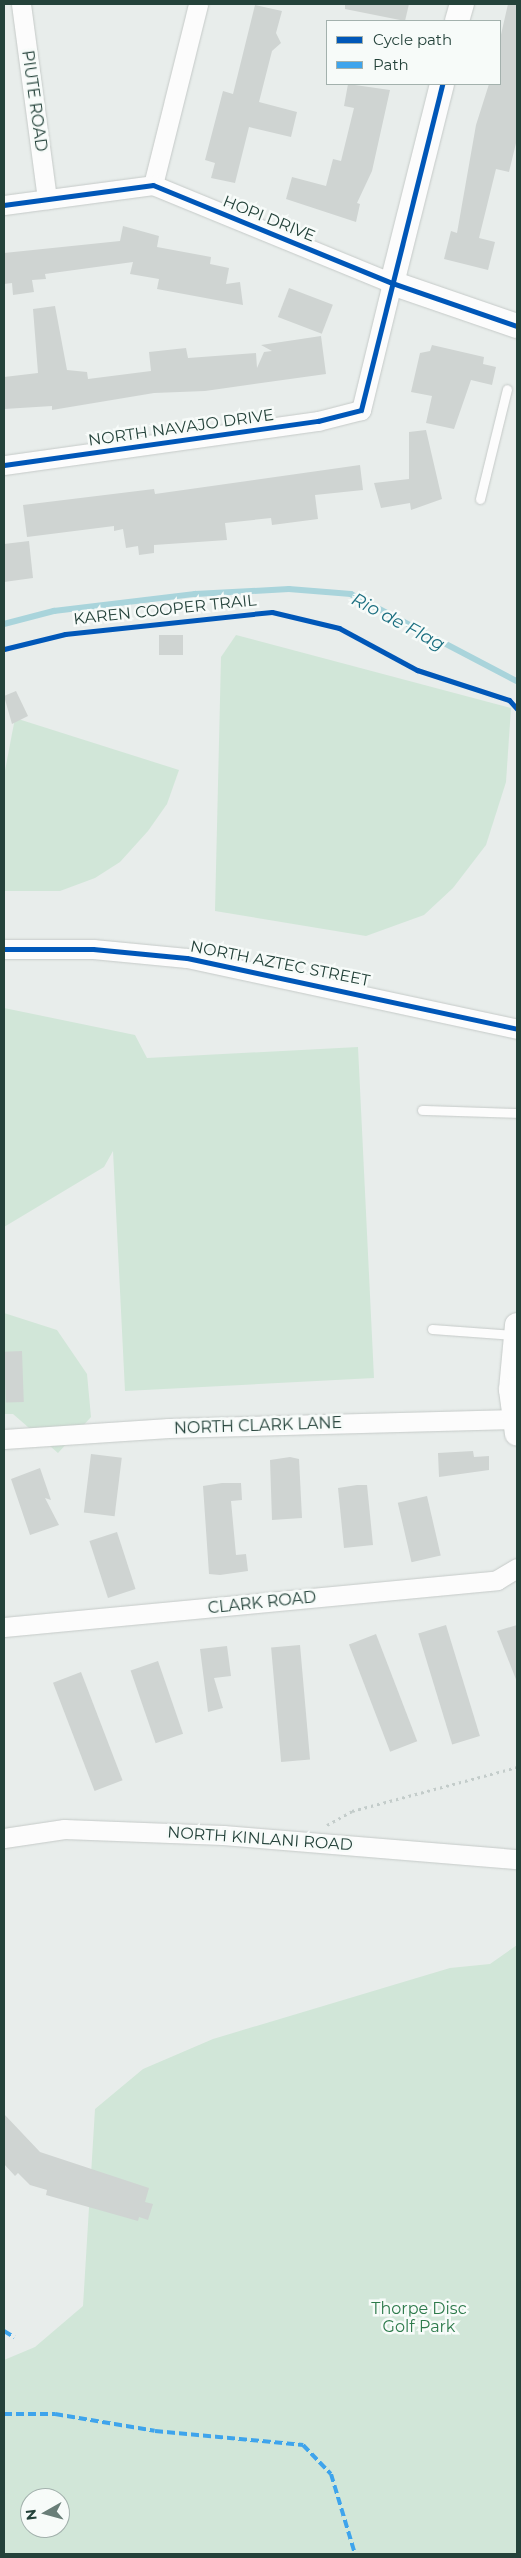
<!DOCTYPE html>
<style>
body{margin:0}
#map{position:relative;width:521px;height:2558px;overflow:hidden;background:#e8edeb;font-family:Montserrat,sans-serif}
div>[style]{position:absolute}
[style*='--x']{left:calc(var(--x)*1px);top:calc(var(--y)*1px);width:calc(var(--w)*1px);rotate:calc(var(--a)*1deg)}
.green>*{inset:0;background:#d1e6d8}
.stream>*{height:5.5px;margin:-2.75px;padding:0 2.75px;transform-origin:2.75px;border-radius:2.75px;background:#a9d4db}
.building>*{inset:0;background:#cfd4d2;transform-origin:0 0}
.path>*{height:3px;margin-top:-1.5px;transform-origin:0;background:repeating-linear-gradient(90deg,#c3ccca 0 2.5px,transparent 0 6.5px)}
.roads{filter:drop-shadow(0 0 1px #c5cac8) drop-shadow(0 0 1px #c5cac8)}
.service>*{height:9px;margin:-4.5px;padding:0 4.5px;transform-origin:4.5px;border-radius:4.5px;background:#fcfcfc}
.minor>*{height:19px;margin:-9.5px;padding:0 9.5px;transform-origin:9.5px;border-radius:9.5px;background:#fcfcfc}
.tertiary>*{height:24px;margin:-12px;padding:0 12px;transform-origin:12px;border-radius:12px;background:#fcfcfc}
.quiet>*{height:4px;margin-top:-2px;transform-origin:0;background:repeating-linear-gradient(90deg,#3ea4ec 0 8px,transparent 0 12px)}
.cycleway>*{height:5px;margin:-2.5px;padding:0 2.5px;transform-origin:2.5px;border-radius:2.5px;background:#0057b8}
span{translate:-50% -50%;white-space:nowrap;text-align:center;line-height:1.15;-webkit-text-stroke:5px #f7fbf9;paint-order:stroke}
.street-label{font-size:16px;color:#24423a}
.park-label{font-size:16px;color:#2d7a4b}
.water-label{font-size:18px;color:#1c6f80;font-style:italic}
.frame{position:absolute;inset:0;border:5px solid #24423a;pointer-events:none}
.legend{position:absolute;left:326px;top:20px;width:175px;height:65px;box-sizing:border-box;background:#f7fbf9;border:1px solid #a3b1ad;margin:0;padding:6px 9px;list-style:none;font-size:15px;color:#24423a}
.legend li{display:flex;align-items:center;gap:10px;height:25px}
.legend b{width:25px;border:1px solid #a3b1ad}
.north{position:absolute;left:20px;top:2488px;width:50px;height:50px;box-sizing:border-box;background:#f7fbf9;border:1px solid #a3b1ad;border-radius:50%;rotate:263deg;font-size:14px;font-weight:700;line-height:20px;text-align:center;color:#24423a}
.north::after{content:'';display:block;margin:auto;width:18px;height:22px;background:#697e78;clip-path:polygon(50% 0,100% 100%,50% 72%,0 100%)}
</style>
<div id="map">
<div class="green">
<div style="clip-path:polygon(236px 635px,511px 708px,506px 782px,486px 845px,453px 888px,424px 915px,366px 936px,215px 911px,221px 657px)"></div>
<div style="clip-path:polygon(15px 718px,179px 770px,167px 804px,148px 831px,120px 862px,95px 878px,60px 891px,4px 891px,4px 776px)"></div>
<div style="clip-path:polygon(4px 1008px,135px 1035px,147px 1058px,358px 1047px,374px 1378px,125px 1391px,113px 1151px,104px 1167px,4px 1227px)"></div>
<div style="clip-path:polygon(4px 1313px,57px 1330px,87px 1374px,91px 1417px,58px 1453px,13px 1414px,4px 1414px)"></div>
<div style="clip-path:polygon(evenodd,517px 1945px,517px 2554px,4px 2554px,4px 2360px,35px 2347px,83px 2306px,95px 2109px,143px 2069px,213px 2039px,450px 1968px,490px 1964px,517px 1945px,30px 2498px,60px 2498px,60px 2528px,30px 2528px,30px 2498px)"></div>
</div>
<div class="stream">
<div style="--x:4;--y:624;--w:52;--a:-14.6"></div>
<div style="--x:54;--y:611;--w:142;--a:-6.9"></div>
<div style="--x:195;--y:594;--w:94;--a:-3"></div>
<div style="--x:289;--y:589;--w:62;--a:4.6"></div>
<div style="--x:351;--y:594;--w:187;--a:27.7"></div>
</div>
<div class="building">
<div style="clip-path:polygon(345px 4px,409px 4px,405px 21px,345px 9px)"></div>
<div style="clip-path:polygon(508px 4px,517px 4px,517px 139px,509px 172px,496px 169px,479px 238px,495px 242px,488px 270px,444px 259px,451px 231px,457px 233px,476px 125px,489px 84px,500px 84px,500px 39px)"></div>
<div style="clip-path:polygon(255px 5px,282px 11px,276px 33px,281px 43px,272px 51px,259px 102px,297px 112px,291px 137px,249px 127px,235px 183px,211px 178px,215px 163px,205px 160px,223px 91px,233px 94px)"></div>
<div style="clip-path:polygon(348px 84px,390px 90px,372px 171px,357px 203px,360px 204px,356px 222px,286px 199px,292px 177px,326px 186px,333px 159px,341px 161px,354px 108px,344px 106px)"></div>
<div style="clip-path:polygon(123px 226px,159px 236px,157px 247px,211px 257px,210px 264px,229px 268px,226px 284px,240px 282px,243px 305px,157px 289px,159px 279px,130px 274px,133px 262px,45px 274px,46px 279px,32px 280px,34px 292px,13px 295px,12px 283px,4px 284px,4px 253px,120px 241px)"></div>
<div style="left:289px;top:288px;width:47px;height:31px;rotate:21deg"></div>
<div style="clip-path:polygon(55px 306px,67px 370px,87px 372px,88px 379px,151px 371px,149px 352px,186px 348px,188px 358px,256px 353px,257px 368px,264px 352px,272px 351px,261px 345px,321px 336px,326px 374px,205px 391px,154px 393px,52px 410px,52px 406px,4px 409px,4px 377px,38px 373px,33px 309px)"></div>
<div style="clip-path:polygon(432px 345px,484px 357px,483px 364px,496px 367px,492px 385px,471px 380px,454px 429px,426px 423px,432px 396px,411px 392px,420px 353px,430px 351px)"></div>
<div style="clip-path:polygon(426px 430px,442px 499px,411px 510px,410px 503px,381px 508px,374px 483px,409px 479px,409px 432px)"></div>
<div style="clip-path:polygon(360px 465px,363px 490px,315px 495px,318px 519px,272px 525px,271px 518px,225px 523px,227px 540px,154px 545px,154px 553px,139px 555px,138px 546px,126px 548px,123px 529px,114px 531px,114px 526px,27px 537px,23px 505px,154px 489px,155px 494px)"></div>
<div style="clip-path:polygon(29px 541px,33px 578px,4px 582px,4px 544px)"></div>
<div style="left:183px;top:635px;width:20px;height:24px;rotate:90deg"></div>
<div style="clip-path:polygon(16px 691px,28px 716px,12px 724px,4px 696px)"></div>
<div style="left:22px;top:1351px;width:51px;height:18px;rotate:88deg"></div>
<div style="clip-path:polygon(473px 1451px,474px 1457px,489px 1456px,489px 1470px,439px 1477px,438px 1453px)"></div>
<div style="left:91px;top:1454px;width:31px;height:59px;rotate:7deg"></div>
<div style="clip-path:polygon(290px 1457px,299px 1459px,302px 1518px,272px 1520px,270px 1460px)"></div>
<div style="clip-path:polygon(40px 1468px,51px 1500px,45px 1498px,59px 1525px,30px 1535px,11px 1479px)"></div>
<div style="clip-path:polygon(222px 1483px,241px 1483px,242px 1500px,231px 1501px,236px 1555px,246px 1554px,248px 1571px,220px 1575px,209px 1574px,203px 1486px)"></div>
<div style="clip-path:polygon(357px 1485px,367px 1485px,373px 1545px,344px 1548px,338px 1488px)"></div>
<div style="left:427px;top:1496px;width:61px;height:30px;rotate:77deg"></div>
<div style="left:117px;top:1532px;width:60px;height:29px;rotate:72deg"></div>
<div style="left:446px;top:1625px;width:116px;height:29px;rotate:73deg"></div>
<div style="clip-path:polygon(517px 1625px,517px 1682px,497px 1631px)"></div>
<div style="left:376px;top:1634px;width:115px;height:29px;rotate:69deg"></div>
<div style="left:300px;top:1645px;width:115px;height:29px;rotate:85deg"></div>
<div style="clip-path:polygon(227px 1646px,231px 1676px,214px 1678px,223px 1708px,208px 1712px,200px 1649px)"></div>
<div style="left:158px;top:1661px;width:77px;height:29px;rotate:71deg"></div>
<div style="left:81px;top:1672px;width:116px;height:30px;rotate:69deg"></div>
<div style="clip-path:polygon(4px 2114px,40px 2152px,149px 2188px,145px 2202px,153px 2204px,148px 2220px,139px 2217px,138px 2221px,46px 2195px,47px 2190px,30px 2185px,18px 2173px,15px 2176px,4px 2164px)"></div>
</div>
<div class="path">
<div style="--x:327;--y:1825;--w:29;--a:-29"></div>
<div style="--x:352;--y:1811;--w:171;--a:-14.9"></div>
</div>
<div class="roads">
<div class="service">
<div style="--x:480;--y:499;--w:113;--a:-76.2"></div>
<div style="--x:422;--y:1110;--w:95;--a:1.8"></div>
<div style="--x:432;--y:1329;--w:82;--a:4.2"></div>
</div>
<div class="minor">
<div style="--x:21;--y:4;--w:197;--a:82.4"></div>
<div style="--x:153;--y:185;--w:187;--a:-76"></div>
<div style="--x:4;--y:205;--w:150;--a:-7.6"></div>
<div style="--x:153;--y:185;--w:258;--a:22.3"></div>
<div style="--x:392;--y:283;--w:131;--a:103.7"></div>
<div style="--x:361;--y:410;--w:44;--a:165.7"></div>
<div style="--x:318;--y:421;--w:317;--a:172"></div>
<div style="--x:4;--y:949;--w:89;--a:0"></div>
<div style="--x:93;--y:949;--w:94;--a:5.5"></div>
<div style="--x:187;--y:958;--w:338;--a:12.1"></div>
<div style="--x:4;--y:1439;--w:165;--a:-3.8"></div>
<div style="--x:169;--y:1428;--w:344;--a:-1.5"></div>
<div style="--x:4;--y:1627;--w:495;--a:-5.4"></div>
<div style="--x:497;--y:1580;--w:23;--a:-31"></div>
<div style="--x:4;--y:1838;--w:61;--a:-8.5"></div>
<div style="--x:64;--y:1829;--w:159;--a:2.2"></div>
<div style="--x:223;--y:1835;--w:295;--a:4.7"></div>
</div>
<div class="tertiary">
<div style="--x:457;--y:21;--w:18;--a:-74"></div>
<div style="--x:442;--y:84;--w:205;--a:104.1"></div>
<div style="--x:392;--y:283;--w:132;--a:19"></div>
<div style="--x:517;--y:1325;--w:65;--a:95.3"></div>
<div style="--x:511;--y:1390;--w:44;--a:82.2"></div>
</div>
</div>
<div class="quiet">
<div style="--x:4;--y:2331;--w:12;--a:31"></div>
<div style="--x:4;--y:2414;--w:51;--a:0"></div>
<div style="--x:55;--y:2414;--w:101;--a:9.6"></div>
<div style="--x:155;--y:2431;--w:149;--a:5.4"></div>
<div style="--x:303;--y:2445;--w:40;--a:46"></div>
<div style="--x:331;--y:2474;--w:84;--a:73.3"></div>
</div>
<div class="cycleway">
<div style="--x:4;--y:205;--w:150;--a:-7.6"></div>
<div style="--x:153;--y:185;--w:258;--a:22.3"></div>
<div style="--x:392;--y:283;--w:132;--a:19"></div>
<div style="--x:4;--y:465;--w:317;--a:-8"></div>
<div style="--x:318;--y:421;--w:44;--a:-14.3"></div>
<div style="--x:361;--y:410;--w:336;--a:-76"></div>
<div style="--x:4;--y:649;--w:63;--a:-13.8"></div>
<div style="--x:65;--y:634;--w:208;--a:-6.1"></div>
<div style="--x:272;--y:612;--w:69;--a:13.4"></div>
<div style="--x:339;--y:628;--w:89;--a:28.3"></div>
<div style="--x:417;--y:670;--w:97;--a:18.1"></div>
<div style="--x:509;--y:700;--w:12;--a:48"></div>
<div style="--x:4;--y:949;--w:89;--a:0"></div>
<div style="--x:93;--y:949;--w:94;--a:5.5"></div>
<div style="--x:187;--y:958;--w:338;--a:12.1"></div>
</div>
<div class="street-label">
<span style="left:34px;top:101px;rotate:82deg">PIUTE ROAD</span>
<span style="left:269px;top:219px;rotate:22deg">HOPI DRIVE</span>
<span style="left:181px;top:428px;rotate:-8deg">NORTH NAVAJO DRIVE</span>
<span style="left:165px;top:610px;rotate:-6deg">KAREN COOPER TRAIL</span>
<span style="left:280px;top:964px;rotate:11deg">NORTH AZTEC STREET</span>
<span style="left:258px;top:1426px;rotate:-2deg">NORTH CLARK LANE</span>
<span style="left:262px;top:1603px;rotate:-6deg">CLARK ROAD</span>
<span style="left:260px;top:1839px;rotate:4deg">NORTH KINLANI ROAD</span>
</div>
<div class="park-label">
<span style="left:419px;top:2318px">Thorpe Disc<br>Golf Park</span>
</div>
<div class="water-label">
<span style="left:398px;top:622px;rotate:28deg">Rio de Flag</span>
</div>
<div class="frame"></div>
<ul class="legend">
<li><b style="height:6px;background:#0057b8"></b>Cycle path</li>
<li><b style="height:6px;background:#3ea4ec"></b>Path</li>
</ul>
<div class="north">N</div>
</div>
